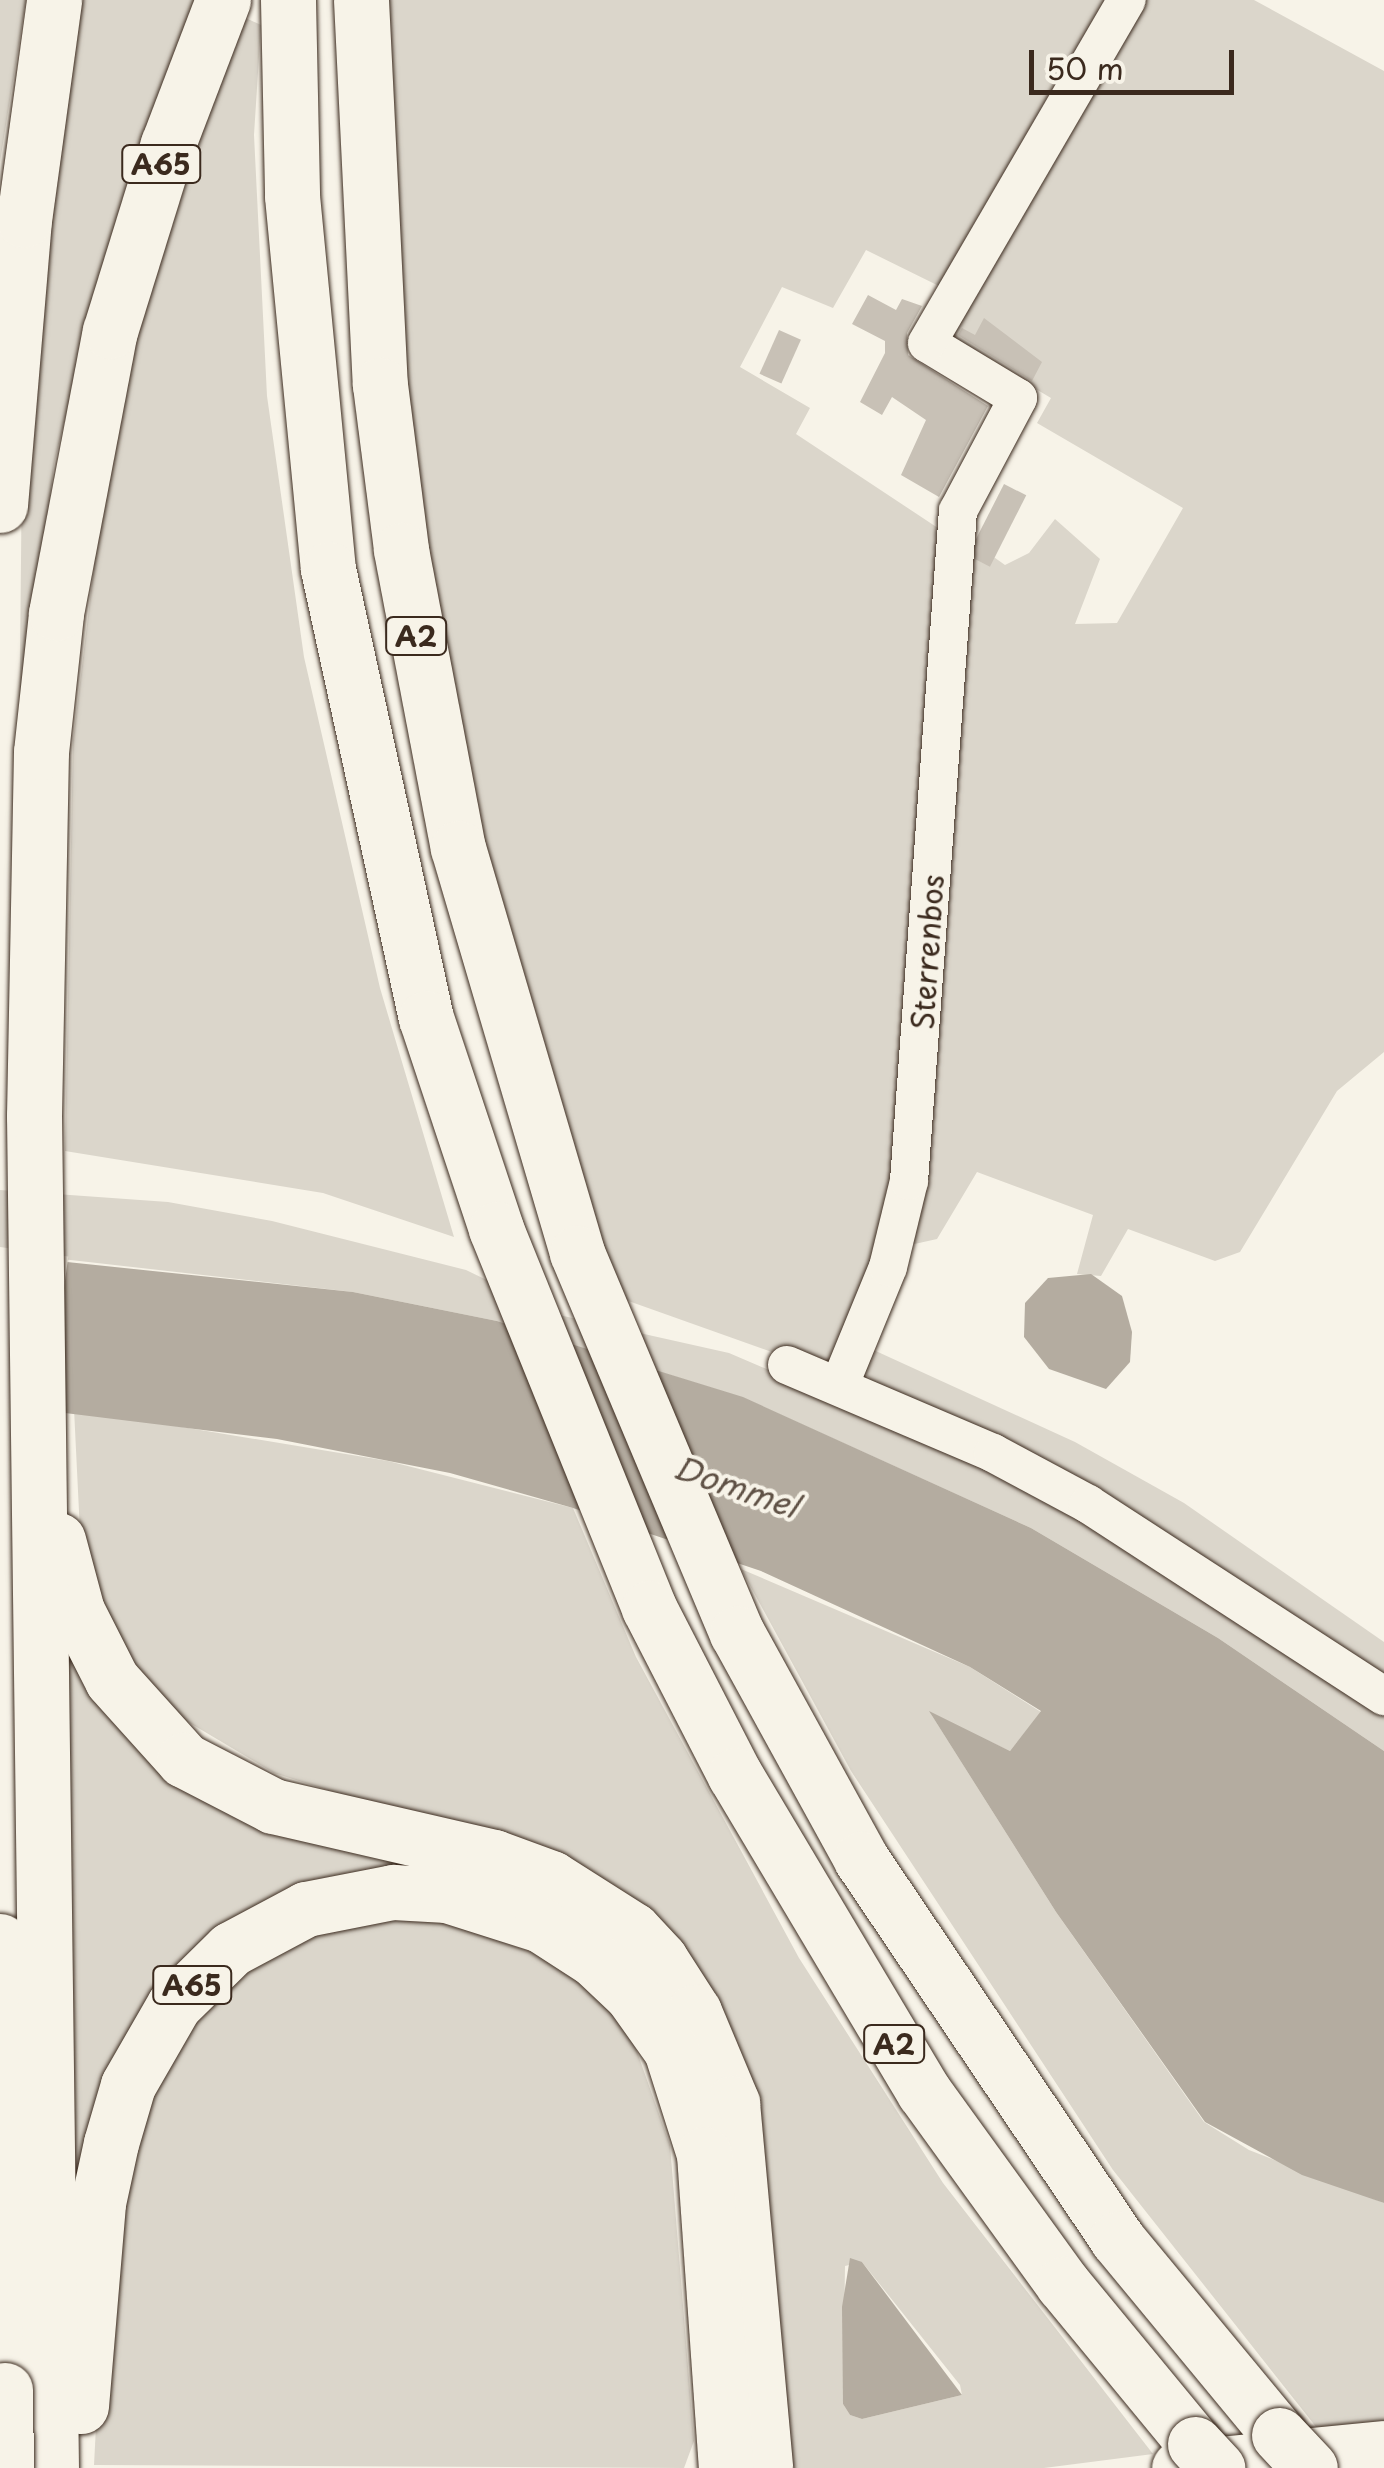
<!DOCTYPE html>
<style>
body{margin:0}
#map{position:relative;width:1384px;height:2468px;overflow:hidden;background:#f7f3e8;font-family:"Playpen Sans",sans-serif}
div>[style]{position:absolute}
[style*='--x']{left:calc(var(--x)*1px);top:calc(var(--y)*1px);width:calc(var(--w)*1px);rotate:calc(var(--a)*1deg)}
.green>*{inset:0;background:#dbd6cb}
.water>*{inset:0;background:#b4aca0}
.pier>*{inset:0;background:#f7f3e8;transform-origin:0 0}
.building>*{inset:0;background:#c8c1b6;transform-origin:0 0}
.roads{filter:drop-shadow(0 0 2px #3b2a1e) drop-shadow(0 0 2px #3b2a1e)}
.minor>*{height:38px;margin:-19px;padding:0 19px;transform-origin:19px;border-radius:19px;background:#f7f3e8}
.highway>*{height:55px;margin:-27.5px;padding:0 27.5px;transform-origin:27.5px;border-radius:27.5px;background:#f7f3e8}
.bridges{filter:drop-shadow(0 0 2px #3b2a1e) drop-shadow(0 0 2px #3b2a1e)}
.highway-bridge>*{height:55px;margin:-27.5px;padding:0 27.5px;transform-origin:27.5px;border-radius:27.5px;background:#f7f3e8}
span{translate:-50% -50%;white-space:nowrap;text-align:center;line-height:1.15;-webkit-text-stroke:8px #f7f3e8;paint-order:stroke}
.shield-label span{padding:2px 8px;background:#f7f3e8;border:2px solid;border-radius:8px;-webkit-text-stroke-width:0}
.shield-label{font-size:28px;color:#3b2a1e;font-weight:700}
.street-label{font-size:30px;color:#3b2a1e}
.water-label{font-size:32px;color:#5f5145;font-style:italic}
.scale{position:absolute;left:1029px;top:50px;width:205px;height:45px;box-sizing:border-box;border:5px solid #3b2a1e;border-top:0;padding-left:12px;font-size:30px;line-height:35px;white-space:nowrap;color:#3b2a1e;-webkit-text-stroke:8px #f7f3e8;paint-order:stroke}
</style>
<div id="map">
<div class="green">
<div style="clip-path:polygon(0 0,26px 0,0 162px)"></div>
<div style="clip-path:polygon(75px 0,201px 0,83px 345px,54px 464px,19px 762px,22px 460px)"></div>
<div style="clip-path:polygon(381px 0,1114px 0,941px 287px,866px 250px,833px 308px,782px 287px,740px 367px,810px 408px,796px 434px,944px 532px,894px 1211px,829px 1364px,808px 1365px,620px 1298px,499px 947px,408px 478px)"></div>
<div style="clip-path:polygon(1135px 0,1254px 0,1384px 71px,1384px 1052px,1337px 1091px,1240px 1252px,1215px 1261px,1128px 1229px,1101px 1276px,1077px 1274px,1093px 1215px,977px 1172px,937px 1239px,901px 1247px,967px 538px,1005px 565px,1029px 553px,1055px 519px,1100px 559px,1075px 624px,1117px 623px,1183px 508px,1037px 423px,1051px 398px,943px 334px)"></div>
<div style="clip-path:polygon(239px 15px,261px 25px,254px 135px,267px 396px,304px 657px,380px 988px,454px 1237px,323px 1193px,65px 1151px,73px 741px,104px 483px,132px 353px)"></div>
<div style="clip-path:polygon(0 1190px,168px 1202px,272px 1221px,466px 1270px,559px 1315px,729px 1353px,984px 1462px,1384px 1707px,1384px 1751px,1218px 1638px,1031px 1528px,744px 1398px,497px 1321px,353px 1292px,0 1252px)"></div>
<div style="clip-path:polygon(867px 1347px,1075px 1442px,1184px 1503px,1384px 1642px,1384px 1679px,874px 1384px,863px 1370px)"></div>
<div style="clip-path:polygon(evenodd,74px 1409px,388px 1461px,573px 1508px,636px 1657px,799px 1958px,943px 2183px,1153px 2454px,1044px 2468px,792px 2468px,750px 2110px,416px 1818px,274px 1773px,173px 1713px,117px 1649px,80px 1532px,74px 1409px,862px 2262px,960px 2385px,962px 2395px,862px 2419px,850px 2415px,843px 2404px,845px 2266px,862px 2262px)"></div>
<div style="clip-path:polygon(741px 1569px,970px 1667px,1041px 1712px,1010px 1751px,931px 1714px,1056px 1912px,1204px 2122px,1249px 2150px,1384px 2203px,1384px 2426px,1324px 2437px,1113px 2170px,851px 1771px)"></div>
<div style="clip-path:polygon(67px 1624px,140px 1737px,512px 1895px,227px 1939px,73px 2260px)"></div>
<div style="clip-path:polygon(430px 1917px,560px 1962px,614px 2009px,636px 2049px,670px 2145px,694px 2441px,684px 2468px,94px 2465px,106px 2234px,127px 2141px,190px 2016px,290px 1938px,359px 1919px)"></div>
</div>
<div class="water">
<div style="clip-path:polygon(67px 1262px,353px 1292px,497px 1321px,743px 1397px,1031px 1528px,1218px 1638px,1384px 1751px,1384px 2203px,1302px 2175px,1205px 2122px,1056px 1912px,929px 1711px,1010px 1751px,1041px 1711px,970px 1667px,761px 1571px,573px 1508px,450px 1473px,277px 1439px,0 1405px)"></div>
<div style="clip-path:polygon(1091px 1274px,1122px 1296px,1132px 1332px,1130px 1362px,1106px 1389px,1049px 1369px,1024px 1337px,1025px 1303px,1048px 1278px)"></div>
<div style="clip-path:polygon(850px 2258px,862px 2262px,962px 2395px,862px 2419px,850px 2415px,843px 2404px,842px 2307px)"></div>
</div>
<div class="pier">
<div style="left:0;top:1247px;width:69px;height:164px;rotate:8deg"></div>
</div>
<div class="building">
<div style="clip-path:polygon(868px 295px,896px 310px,902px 299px,922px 306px,907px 333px,908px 355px,988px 406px,939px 497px,901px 475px,926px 420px,892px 397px,882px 415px,860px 402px,885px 353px,885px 341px,852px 324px)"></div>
<div style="clip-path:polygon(984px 318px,1042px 362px,1032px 381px,958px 335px,962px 328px,975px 335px)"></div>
<div style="left:779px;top:330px;width:24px;height:48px;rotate:24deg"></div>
<div style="left:1004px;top:484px;width:25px;height:80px;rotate:27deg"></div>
</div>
<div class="roads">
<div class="minor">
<div style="--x:787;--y:1365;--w:224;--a:23.1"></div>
<div style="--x:993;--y:1453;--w:108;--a:28.2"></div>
<div style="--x:1088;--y:1504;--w:353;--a:33"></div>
<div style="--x:840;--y:1384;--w:126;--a:-67.7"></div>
<div style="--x:888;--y:1267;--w:89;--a:-76.3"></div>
<div style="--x:909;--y:1181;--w:672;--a:-85.82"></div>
<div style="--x:958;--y:511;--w:128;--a:-62"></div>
<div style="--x:1018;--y:398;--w:106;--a:-148.9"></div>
<div style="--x:927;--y:343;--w:397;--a:-59.8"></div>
</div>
<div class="highway">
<div style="--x:288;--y:0;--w:196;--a:88.8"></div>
<div style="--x:292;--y:196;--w:375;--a:84.5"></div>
<div style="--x:328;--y:569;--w:460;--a:77.7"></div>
<div style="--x:426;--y:1018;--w:222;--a:71.6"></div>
<div style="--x:496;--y:1229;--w:409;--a:68"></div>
<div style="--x:649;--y:1608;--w:188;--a:62.8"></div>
<div style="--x:735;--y:1775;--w:369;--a:59.2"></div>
<div style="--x:924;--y:2092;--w:237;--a:54.1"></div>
<div style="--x:1063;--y:2284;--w:207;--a:50.5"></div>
<div style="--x:361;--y:0;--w:385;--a:87.2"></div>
<div style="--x:380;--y:385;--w:166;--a:82.7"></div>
<div style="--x:401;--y:550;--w:303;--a:79.2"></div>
<div style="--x:458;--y:848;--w:422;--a:73.6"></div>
<div style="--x:577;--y:1253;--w:412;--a:67.2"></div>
<div style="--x:737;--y:1633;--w:258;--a:61.2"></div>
<div style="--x:861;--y:1859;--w:458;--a:56"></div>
<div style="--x:1117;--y:2239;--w:254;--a:50.4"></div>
<div style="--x:0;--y:505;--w:286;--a:-85.2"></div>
<div style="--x:24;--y:220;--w:222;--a:-82.2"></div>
<div style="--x:58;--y:1540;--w:73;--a:75"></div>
<div style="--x:77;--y:1611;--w:77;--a:63.1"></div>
<div style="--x:112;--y:1680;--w:108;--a:48"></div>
<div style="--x:184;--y:1760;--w:100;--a:27.3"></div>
<div style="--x:273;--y:1806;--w:227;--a:13"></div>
<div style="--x:494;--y:1857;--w:61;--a:20.2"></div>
<div style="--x:551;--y:1878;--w:97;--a:32.4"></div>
<div style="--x:633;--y:1930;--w:40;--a:47"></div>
<div style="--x:660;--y:1959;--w:63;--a:57.3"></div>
<div style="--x:694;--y:2012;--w:99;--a:67.3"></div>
<div style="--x:732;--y:2103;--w:366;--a:84.8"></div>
<div style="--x:0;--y:1941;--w:449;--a:89.4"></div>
<div style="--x:81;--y:2406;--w:204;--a:-85.2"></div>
<div style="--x:98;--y:2203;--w:61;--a:-77.8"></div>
<div style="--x:111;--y:2143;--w:60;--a:-73.7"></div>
<div style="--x:128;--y:2085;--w:92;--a:-60.1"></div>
<div style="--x:174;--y:2005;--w:80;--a:-44.5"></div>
<div style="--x:231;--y:1949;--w:85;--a:-28.1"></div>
<div style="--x:306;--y:1909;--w:89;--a:-11.1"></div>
<div style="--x:393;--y:1892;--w:54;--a:3.2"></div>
<div style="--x:447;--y:1895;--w:99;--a:17.7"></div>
<div style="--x:541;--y:1925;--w:64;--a:32.9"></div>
<div style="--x:595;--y:1960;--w:51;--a:43.4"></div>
<div style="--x:632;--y:1995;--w:67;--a:54.7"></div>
<div style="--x:671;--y:2050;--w:109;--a:72.4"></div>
<div style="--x:704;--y:2154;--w:315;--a:86"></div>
<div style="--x:51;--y:2468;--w:1352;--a:-90.72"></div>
<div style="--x:34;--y:1116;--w:364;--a:-88.9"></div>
<div style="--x:41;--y:752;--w:140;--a:-83.8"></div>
<div style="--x:56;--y:613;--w:287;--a:-79.2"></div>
<div style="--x:110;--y:331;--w:196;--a:-72.8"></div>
<div style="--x:168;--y:144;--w:154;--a:-69.1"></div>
<div style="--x:1179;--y:2468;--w:206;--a:-5.6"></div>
</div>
</div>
<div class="bridges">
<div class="highway-bridge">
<div style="--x:5;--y:2390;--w:78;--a:89.3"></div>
<div style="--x:1279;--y:2435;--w:45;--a:46.8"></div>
<div style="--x:1195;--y:2444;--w:33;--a:47"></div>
</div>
</div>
<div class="shield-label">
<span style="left:161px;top:164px">A65</span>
<span style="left:416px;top:636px">A2</span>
<span style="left:192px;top:1985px">A65</span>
<span style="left:894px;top:2044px">A2</span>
</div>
<div class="street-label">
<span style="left:927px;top:952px;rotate:-86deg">Sterrenbos</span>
</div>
<div class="water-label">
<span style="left:736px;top:1486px;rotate:19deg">Dommel</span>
</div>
<div class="scale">50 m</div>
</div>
